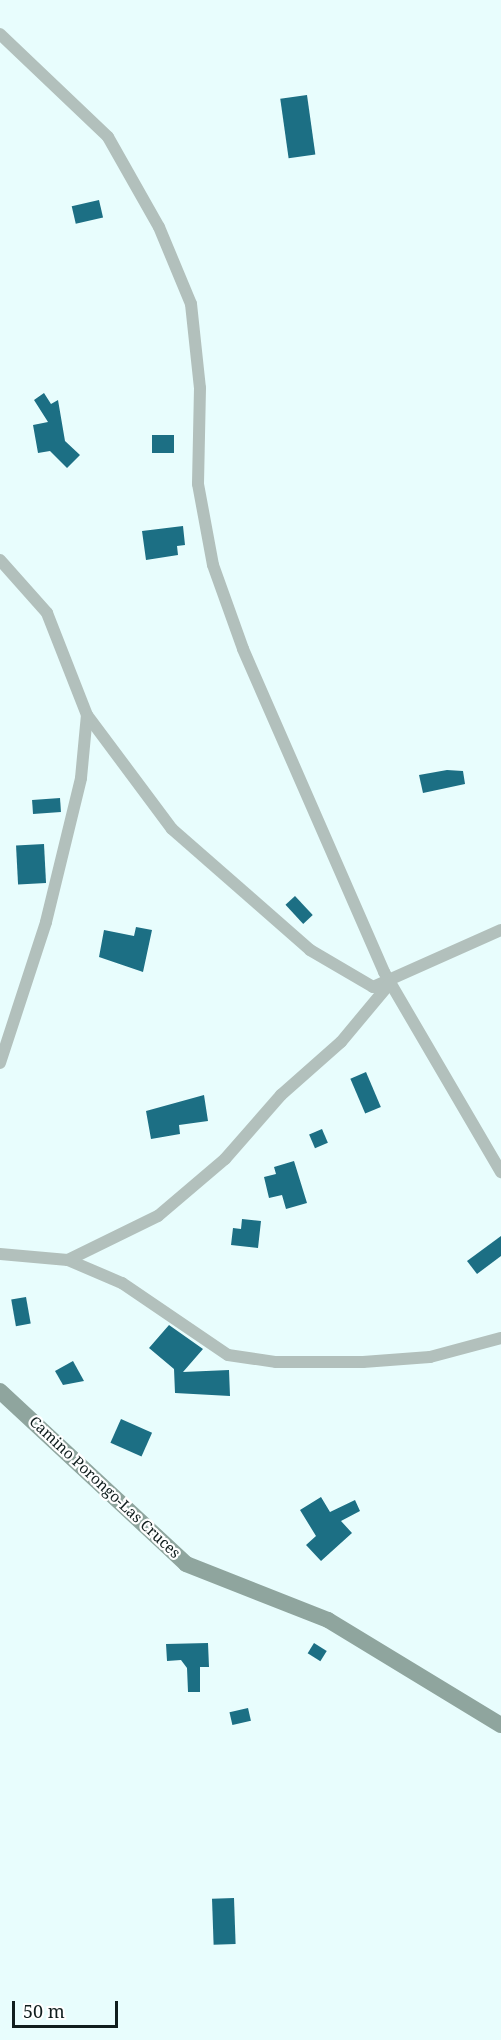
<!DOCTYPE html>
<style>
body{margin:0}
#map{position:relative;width:501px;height:2040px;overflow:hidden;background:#e8fdfd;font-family:"Noto Serif",serif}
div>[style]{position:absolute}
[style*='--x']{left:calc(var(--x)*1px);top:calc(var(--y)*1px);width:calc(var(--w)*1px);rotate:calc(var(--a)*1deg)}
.building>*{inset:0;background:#1c6f84;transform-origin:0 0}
.street>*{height:12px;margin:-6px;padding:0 6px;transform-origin:6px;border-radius:6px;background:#b2c0bc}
.secondary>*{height:16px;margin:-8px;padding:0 8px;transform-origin:8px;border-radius:8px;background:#8fa59e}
span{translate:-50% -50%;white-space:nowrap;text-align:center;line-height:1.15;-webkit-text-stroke:4.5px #fff;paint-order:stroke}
.street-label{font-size:15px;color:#101d1d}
.scale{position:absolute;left:12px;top:2001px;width:106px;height:27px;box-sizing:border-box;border:3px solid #101d1d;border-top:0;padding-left:8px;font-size:18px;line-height:21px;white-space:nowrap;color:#101d1d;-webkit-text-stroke:4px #fff;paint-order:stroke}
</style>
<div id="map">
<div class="building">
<div style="left:307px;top:95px;width:60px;height:27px;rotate:82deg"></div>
<div style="left:99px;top:200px;width:18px;height:28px;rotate:77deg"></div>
<div style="clip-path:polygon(44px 393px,51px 404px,58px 400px,65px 441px,80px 455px,67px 468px,50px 451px,38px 453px,33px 425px,48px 422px,34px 400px)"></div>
<div style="left:152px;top:435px;width:22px;height:18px"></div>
<div style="clip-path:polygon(183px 526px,185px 545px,177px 546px,178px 555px,146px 560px,142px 531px)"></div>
<div style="clip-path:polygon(447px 770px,463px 771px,465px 784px,423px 793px,419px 775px)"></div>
<div style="left:60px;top:798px;width:14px;height:28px;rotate:86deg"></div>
<div style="left:44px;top:844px;width:39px;height:28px;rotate:87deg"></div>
<div style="left:295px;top:896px;width:26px;height:13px;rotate:47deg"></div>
<div style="clip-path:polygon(136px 927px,152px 930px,143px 972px,99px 957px,104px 930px,134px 936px)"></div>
<div style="left:366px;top:1072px;width:38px;height:17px;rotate:67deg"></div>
<div style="clip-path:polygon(204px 1095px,208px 1121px,179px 1125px,180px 1134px,151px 1139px,146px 1111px)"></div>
<div style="left:322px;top:1129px;width:15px;height:14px;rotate:67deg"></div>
<div style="clip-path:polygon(294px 1161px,307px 1203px,286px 1209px,282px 1195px,269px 1198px,264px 1177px,276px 1174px,274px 1167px)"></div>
<div style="clip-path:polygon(242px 1219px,261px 1221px,258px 1248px,231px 1245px,233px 1228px,241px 1229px)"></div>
<div style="clip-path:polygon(501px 1236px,501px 1256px,477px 1274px,467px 1261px)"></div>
<div style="left:26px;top:1297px;width:27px;height:15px;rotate:80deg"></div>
<div style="clip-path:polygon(169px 1325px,203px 1349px,183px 1372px,229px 1370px,230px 1396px,175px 1393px,174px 1369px,149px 1348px)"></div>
<div style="clip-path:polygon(73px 1361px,84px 1381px,63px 1385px,55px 1371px)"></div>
<div style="left:121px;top:1419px;width:34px;height:26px;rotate:24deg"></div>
<div style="clip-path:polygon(321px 1497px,330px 1512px,355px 1500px,360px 1511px,341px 1521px,352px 1533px,321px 1561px,306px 1545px,316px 1536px,300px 1510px)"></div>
<div style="clip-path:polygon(208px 1643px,209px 1667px,200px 1667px,200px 1692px,188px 1692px,187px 1668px,181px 1660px,167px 1661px,166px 1644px)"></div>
<div style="left:314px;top:1643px;width:15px;height:12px;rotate:32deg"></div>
<div style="left:248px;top:1708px;width:13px;height:19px;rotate:77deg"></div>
<div style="left:234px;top:1898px;width:46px;height:22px;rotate:88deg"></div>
</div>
<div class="street">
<div style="--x:0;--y:34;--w:149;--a:43.6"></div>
<div style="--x:108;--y:137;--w:103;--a:60.5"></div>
<div style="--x:159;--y:227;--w:83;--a:67.4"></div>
<div style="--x:191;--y:304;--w:84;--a:83.9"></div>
<div style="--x:200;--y:388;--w:96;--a:91.2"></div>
<div style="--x:198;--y:484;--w:82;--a:79.5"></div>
<div style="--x:213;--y:565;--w:89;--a:70.3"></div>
<div style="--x:243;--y:649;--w:352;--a:66.4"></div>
<div style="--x:384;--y:972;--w:232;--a:59.7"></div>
<div style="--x:0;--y:560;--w:71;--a:48.4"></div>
<div style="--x:47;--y:613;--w:110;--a:68.6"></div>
<div style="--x:87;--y:715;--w:142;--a:53.3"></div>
<div style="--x:172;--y:829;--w:184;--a:41.2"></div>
<div style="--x:310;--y:950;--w:73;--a:30.4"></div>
<div style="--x:373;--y:987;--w:140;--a:-24"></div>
<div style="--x:0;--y:1063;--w:148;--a:-71.9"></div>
<div style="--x:46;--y:922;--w:148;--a:-76.3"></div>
<div style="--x:81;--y:778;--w:63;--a:-84.6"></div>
<div style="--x:0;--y:1254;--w:68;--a:5"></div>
<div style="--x:68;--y:1260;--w:59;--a:23.1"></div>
<div style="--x:122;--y:1283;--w:128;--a:34.2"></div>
<div style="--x:228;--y:1355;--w:49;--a:8.3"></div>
<div style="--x:276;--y:1362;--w:87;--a:0"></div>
<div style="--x:363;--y:1362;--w:67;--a:-4.3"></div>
<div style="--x:430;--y:1357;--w:73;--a:-15"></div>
<div style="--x:68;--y:1260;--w:100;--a:-26.1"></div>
<div style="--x:158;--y:1216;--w:88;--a:-40.4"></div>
<div style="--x:225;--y:1159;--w:85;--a:-48.8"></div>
<div style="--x:281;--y:1095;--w:80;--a:-41.5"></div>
<div style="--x:341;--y:1042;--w:78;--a:-50.2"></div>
</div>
<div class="secondary">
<div style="--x:0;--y:1391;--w:254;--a:42.9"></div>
<div style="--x:186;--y:1564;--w:153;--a:21.5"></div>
<div style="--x:328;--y:1620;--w:202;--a:31.3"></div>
</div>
<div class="street-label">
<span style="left:105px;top:1487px;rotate:43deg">Camino Porongo-Las Cruces</span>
</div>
<div class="scale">50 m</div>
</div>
